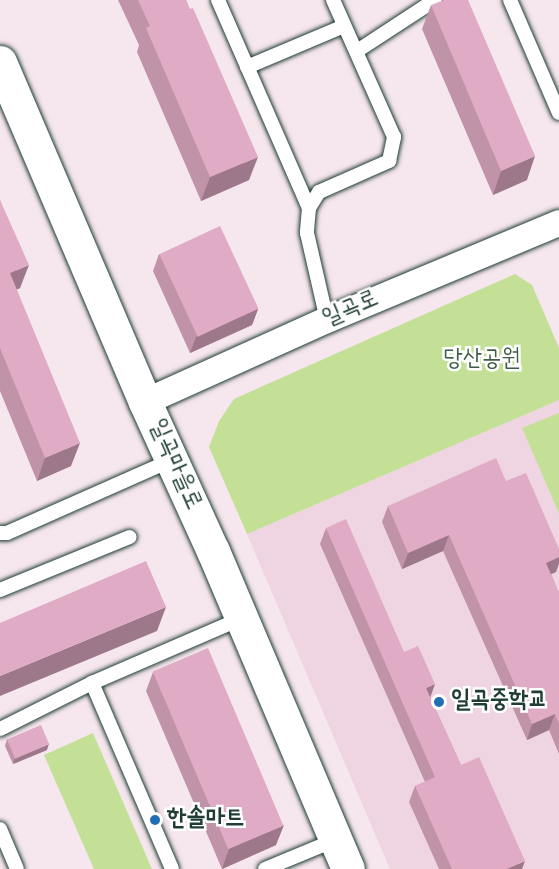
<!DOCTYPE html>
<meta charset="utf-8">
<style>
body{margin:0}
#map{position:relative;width:559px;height:869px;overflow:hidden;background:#f6e6ee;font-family:Dekko,"Poor Story",sans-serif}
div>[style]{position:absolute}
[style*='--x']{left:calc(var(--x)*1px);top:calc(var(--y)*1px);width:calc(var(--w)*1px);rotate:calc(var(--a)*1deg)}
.built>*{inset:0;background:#efd4e2}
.green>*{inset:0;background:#c4df96}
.roads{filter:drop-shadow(0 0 2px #1f3d34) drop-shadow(0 0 2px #1f3d34)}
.service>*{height:14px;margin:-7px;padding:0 7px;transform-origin:7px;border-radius:7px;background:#fff}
.minor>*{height:26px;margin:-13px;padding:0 13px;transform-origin:13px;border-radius:13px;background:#fff}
.tertiary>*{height:33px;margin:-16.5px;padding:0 16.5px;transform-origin:16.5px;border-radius:16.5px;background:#fff}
.wall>*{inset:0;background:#c193a9}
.shaded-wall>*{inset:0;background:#9d788a}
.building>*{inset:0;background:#e0abc5;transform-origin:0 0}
.dots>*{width:16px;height:16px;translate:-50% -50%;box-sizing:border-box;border:3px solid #fff;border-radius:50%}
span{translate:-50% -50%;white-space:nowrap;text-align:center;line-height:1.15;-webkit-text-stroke:5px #fff;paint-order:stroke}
.street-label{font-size:24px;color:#1f3d34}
.park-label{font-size:24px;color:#405d48}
.poi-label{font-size:24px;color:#1f3d34;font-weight:700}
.left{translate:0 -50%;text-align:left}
</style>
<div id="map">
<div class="built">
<div style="clip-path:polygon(559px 400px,559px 869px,390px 869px,247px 534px)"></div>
</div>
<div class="green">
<div style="clip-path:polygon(515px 274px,532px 285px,559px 348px,559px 400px,247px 534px,209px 447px,219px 421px,234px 399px)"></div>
<div style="clip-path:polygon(559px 413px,559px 513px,522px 428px)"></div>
<div style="clip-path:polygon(93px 733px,152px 869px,94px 869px,44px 755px)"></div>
</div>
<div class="roads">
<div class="service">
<div style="--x:218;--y:0;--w:227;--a:66.4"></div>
<div style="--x:309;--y:208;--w:25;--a:95"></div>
<div style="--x:307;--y:233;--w:89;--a:77.1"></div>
<div style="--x:510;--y:0;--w:123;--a:66.6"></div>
<div style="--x:357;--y:51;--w:93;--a:-33.2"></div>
<div style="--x:247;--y:67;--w:105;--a:-22.9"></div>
<div style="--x:309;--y:208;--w:19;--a:-58"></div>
<div style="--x:319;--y:192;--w:77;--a:-23.9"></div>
<div style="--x:389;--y:161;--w:25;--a:-78"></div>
<div style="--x:394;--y:137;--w:150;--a:-114"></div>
<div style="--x:0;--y:533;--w:7;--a:0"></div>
<div style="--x:7;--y:533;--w:180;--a:-23.9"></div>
<div style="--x:0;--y:590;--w:140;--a:-22.2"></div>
<div style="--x:92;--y:683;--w:202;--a:66.7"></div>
<div style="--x:0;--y:729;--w:103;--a:-26.6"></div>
<div style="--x:92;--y:683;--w:163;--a:-23.4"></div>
<div style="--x:0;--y:829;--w:43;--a:67"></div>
<div style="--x:265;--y:869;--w:76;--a:-22.5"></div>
</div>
<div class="minor">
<div style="--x:145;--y:402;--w:200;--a:-24.3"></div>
<div style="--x:327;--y:320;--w:251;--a:-22.7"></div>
</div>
<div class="tertiary">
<div style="--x:0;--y:62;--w:370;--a:66.9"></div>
<div style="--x:145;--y:402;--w:164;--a:65.5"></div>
<div style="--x:213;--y:551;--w:345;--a:67"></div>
</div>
</div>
<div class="wall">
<div style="clip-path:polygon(118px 0,186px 0,249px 180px,201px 201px,137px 52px,139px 45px)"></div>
<div style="clip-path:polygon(431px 5px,527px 180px,493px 195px,422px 29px)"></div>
<div style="clip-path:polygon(0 200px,20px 288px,16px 290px,71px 466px,37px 481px,0 391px)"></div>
<div style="clip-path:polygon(159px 254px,258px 309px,252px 325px,190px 353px,153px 271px)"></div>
<div style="clip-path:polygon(506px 481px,559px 549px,559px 563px,556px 572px,551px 574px,559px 593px,559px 754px,549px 730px,527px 740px,443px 551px,402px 569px,382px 522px,388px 506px)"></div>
<div style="clip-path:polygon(326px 528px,404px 652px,430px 697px,461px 765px,522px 869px,439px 869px,409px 802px,415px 786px,425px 782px,320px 544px)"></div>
<div style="clip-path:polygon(153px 672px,276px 845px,222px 869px,146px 691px)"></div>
<div style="clip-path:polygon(7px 739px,47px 750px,13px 764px,5px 746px)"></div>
</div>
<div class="shaded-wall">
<div style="clip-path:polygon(535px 156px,527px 180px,493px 195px,501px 171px)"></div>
<div style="clip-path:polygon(258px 157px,249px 180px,201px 201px,210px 177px)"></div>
<div style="clip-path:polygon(29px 265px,20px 288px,1px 296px,10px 273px)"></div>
<div style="clip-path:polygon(258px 309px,252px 325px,190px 353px,196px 337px)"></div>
<div style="clip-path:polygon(80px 443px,71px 466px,37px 481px,45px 458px)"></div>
<div style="clip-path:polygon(449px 535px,443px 551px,402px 569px,408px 553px)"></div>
<div style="clip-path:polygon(559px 557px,559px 563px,556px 572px,540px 579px,546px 563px)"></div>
<div style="clip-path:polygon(166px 607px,157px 631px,0 696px,0 676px)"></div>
<div style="clip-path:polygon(435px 684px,429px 701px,426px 688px)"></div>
<div style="clip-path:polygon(555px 714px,549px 730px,527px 740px,532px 724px)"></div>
<div style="clip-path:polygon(49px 744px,47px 750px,13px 764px,15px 758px)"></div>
<div style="clip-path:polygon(284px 825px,276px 845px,222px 869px,229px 849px)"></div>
<div style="clip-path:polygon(525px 861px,522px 869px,507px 869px)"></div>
</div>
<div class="building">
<div style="clip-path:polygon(138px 0,186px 0,190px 9px,193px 8px,258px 157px,210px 177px,146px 28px,150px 26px)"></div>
<div style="clip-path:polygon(444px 0,468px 0,535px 156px,501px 171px,431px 5px)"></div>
<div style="clip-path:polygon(0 200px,29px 265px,10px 273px,80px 443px,45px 458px,0 348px)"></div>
<div style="left:220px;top:226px;width:91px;height:67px;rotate:65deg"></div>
<div style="clip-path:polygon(496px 458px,506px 481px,526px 473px,559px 549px,559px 557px,546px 563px,559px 593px,559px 724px,555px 714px,532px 724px,449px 535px,408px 553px,388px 506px)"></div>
<div style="clip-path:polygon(346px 519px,404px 652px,418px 646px,435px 684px,426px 688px,461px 765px,479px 757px,525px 861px,507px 869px,452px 869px,415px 786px,435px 777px,326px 528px)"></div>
<div style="clip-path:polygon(146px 561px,166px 607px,0 676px,0 623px)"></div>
<div style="left:208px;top:648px;width:193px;height:60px;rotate:67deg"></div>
<div style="left:41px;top:725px;width:21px;height:37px;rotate:67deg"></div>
</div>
<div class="dots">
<div style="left:439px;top:702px;background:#1f6fb2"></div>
<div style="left:155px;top:820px;background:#1f6fb2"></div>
</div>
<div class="street-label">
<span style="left:351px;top:310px;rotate:-23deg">일곡로</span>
<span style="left:174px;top:465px;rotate:66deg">일곡마을로</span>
</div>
<div class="park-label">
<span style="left:482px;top:361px">당산공원</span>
</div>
<div class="poi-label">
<span class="left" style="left:451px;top:702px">일곡중학교</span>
<span class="left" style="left:167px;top:820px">한솔마트</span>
</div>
</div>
